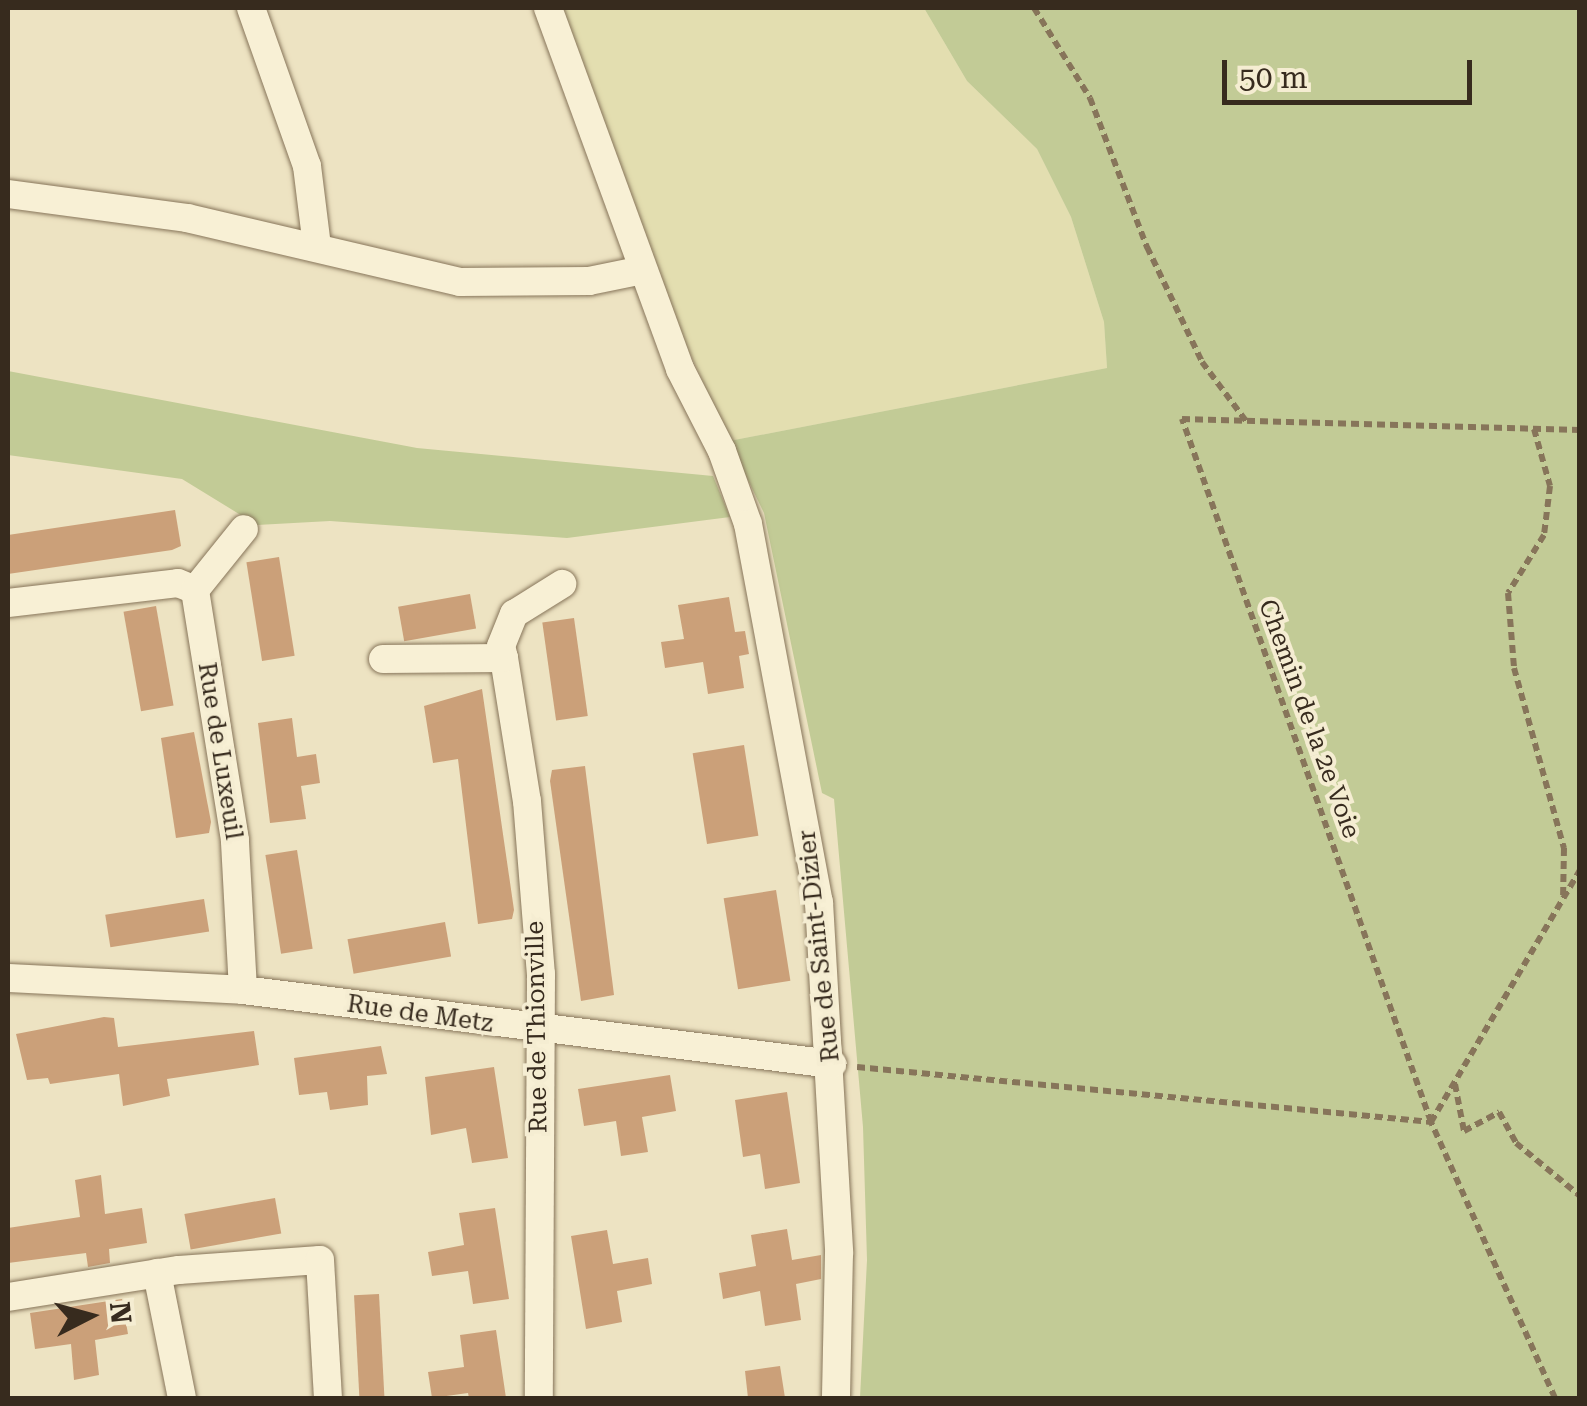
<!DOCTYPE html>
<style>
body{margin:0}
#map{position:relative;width:1587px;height:1406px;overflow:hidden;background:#ede3c2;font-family:"Roboto Serif",serif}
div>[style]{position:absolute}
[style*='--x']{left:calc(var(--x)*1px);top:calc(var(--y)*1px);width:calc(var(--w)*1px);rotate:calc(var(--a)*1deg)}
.farmland>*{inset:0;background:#e3deb0}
.green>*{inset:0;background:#c2cb96}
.building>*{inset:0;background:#cba079;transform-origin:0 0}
.path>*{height:6px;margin-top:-3px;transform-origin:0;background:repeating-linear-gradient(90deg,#87755a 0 8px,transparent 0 13px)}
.roads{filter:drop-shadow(0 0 2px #87755a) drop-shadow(0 0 2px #87755a)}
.minor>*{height:28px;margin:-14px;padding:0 14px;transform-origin:14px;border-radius:14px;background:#f8f0d5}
span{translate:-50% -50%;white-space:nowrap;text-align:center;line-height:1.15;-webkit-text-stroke:8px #f5edd2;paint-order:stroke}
.street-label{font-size:25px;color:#372b1e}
.frame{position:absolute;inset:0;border:10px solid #372b1e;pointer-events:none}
.north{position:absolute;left:40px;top:1266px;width:100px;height:100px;-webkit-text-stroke:8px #f5edd2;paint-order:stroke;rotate:84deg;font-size:28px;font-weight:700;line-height:40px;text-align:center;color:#372b1e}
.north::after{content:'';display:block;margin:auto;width:35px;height:45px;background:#372b1e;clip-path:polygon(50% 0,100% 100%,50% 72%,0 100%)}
.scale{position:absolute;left:1222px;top:60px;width:250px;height:45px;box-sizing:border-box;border:5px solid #372b1e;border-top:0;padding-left:12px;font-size:30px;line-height:35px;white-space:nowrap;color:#372b1e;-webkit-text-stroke:8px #f5edd2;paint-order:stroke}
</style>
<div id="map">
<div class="farmland">
<div style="clip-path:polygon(562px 8px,924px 8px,967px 81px,1037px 149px,1071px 217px,1104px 322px,1107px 368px,729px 441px,684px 340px)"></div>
</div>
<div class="green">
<div style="clip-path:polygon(924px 8px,1579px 8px,1579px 1398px,860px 1398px,867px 1260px,863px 1127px,834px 799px,822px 793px,764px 513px,729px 441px,1107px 368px,1104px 322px,1071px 217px,1037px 149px,967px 81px)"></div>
<div style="clip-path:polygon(8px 371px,417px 448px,713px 476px,730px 517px,567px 538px,330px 521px,257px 525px,182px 479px,8px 455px)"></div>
</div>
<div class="building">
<div style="clip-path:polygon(175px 510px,181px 546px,172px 550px,8px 574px,8px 535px)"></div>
<div style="left:279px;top:557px;width:100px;height:33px;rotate:81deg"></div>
<div style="left:470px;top:594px;width:35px;height:73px;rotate:80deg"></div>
<div style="clip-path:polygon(729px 597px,735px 632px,745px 631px,749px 654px,739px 656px,744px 688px,708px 694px,703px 662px,665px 668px,661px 642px,684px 639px,678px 605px)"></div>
<div style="left:156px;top:606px;width:101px;height:33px;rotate:80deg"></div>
<div style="left:574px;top:618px;width:99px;height:32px;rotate:82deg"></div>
<div style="clip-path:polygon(482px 689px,514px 910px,512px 919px,478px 924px,458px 759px,433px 763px,424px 706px)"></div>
<div style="clip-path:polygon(292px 718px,297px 757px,316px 754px,320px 783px,301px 786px,306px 819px,270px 823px,258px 723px)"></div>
<div style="clip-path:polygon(194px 732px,211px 822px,209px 833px,176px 838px,161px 738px)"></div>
<div style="left:744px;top:745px;width:92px;height:52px;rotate:81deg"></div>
<div style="clip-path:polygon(585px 766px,614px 995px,581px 1001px,550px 781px,552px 770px)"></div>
<div style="left:297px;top:850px;width:100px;height:32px;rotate:81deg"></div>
<div style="left:776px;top:890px;width:92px;height:53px;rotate:81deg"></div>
<div style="left:204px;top:899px;width:33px;height:100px;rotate:81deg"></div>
<div style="left:445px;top:922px;width:35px;height:99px;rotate:80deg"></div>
<div style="clip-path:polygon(104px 1017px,114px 1018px,118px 1047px,254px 1031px,259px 1065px,167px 1079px,170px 1096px,123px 1106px,119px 1074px,50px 1084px,48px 1078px,27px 1080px,16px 1034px)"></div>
<div style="clip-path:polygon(381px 1046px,387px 1074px,367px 1076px,368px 1105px,330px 1110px,327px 1092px,299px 1095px,294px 1058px)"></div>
<div style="clip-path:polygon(494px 1067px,508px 1158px,472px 1163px,466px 1128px,431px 1135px,425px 1077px)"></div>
<div style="clip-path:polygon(670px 1075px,676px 1111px,642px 1117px,648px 1152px,621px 1156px,616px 1121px,584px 1126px,578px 1089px)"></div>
<div style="clip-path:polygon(787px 1092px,800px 1183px,765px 1189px,760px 1154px,743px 1157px,735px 1100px)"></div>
<div style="clip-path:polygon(101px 1175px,105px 1214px,142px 1208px,147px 1243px,109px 1249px,110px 1263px,88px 1267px,86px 1253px,8px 1263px,8px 1228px,80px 1217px,75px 1180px)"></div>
<div style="left:275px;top:1198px;width:36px;height:92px;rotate:80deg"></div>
<div style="clip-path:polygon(495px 1208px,509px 1299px,473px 1304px,468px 1271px,432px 1276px,428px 1252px,464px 1245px,459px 1213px)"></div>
<div style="clip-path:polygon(787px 1229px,792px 1260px,821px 1255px,821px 1279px,796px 1284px,801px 1320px,765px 1326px,760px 1291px,723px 1299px,719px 1273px,756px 1266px,751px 1235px)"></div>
<div style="clip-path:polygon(607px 1230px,613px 1264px,648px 1258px,652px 1284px,617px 1291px,622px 1322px,586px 1329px,571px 1236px)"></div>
<div style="left:379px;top:1294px;width:104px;height:25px;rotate:87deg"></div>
<div style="clip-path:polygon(122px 1299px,128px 1334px,95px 1340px,99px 1375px,74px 1380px,71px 1344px,35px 1349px,30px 1313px)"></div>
<div style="clip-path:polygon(496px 1330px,506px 1398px,469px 1398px,468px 1393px,432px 1398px,428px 1372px,464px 1367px,460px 1335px)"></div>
<div style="clip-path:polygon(780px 1366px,785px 1398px,748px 1398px,745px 1371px)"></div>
</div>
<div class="path">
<div style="--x:1034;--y:8;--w:106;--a:58.1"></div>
<div style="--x:1090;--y:98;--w:160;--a:69.1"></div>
<div style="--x:1147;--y:247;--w:127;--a:64.4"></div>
<div style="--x:1202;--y:362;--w:74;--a:53.3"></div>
<div style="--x:1534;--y:429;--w:59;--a:74.3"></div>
<div style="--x:1550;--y:486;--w:49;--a:97"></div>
<div style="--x:1544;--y:535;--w:68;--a:121.8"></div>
<div style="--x:1508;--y:593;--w:75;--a:85.4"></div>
<div style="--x:1514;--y:668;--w:187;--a:74.5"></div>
<div style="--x:1564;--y:848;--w:50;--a:91.1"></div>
<div style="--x:857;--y:1067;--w:577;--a:5.47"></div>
<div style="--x:1431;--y:1122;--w:293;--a:-59.4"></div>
<div style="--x:1455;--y:1084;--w:48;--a:79.2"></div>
<div style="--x:1464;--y:1131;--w:40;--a:-28"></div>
<div style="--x:1499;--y:1112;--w:35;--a:61"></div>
<div style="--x:1516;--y:1143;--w:83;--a:39.6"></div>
<div style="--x:1555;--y:1398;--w:303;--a:-114.2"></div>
<div style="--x:1431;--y:1122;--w:746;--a:-109.5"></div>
<div style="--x:1182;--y:419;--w:398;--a:1.6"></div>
</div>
<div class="roads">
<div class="minor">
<div style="--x:251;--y:8;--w:168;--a:70.5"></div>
<div style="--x:307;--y:166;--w:81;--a:82.9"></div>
<div style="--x:548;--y:8;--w:384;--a:69.9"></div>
<div style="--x:680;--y:369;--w:92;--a:62.9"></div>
<div style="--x:722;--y:451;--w:77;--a:70.4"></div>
<div style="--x:748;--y:524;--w:385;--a:79.4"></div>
<div style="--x:819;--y:902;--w:352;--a:86.7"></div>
<div style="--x:839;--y:1253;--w:145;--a:91.2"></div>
<div style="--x:8;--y:194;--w:181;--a:7.6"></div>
<div style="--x:187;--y:218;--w:280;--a:13.2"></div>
<div style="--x:460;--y:282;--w:129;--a:-0.4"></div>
<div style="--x:589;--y:281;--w:55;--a:-11.5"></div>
<div style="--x:8;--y:603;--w:171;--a:-6.7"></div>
<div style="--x:178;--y:583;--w:18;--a:22"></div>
<div style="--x:504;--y:658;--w:145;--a:80.9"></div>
<div style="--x:527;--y:801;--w:174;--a:85.4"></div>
<div style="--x:541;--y:974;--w:424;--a:90.3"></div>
<div style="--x:383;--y:659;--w:121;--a:-0.5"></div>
<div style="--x:504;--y:658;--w:12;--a:-104"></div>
<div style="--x:501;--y:646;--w:35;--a:-68"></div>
<div style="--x:514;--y:614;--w:57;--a:-32"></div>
<div style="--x:8;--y:978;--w:235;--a:2.9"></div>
<div style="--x:243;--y:990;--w:594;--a:7.16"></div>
<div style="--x:243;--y:990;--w:150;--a:-93.1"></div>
<div style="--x:235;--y:840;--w:253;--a:-99.1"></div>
<div style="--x:195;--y:590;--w:78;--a:-51.2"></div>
<div style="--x:157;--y:1273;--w:127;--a:78.7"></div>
<div style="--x:8;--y:1297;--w:173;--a:-9"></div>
<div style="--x:179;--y:1270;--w:141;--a:-4.1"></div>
<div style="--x:320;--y:1260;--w:138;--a:86.7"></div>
</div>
</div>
<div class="street-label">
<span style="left:1309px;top:719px;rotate:70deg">Chemin de la 2e Voie</span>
<span style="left:220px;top:751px;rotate:81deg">Rue de Luxeuil</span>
<span style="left:819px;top:946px;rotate:-96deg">Rue de Saint-Dizier</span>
<span style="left:420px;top:1014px;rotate:8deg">Rue de Metz</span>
<span style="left:537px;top:1027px;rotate:-91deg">Rue de Thionville</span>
</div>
<div class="frame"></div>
<div class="north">N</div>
<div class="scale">50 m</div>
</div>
